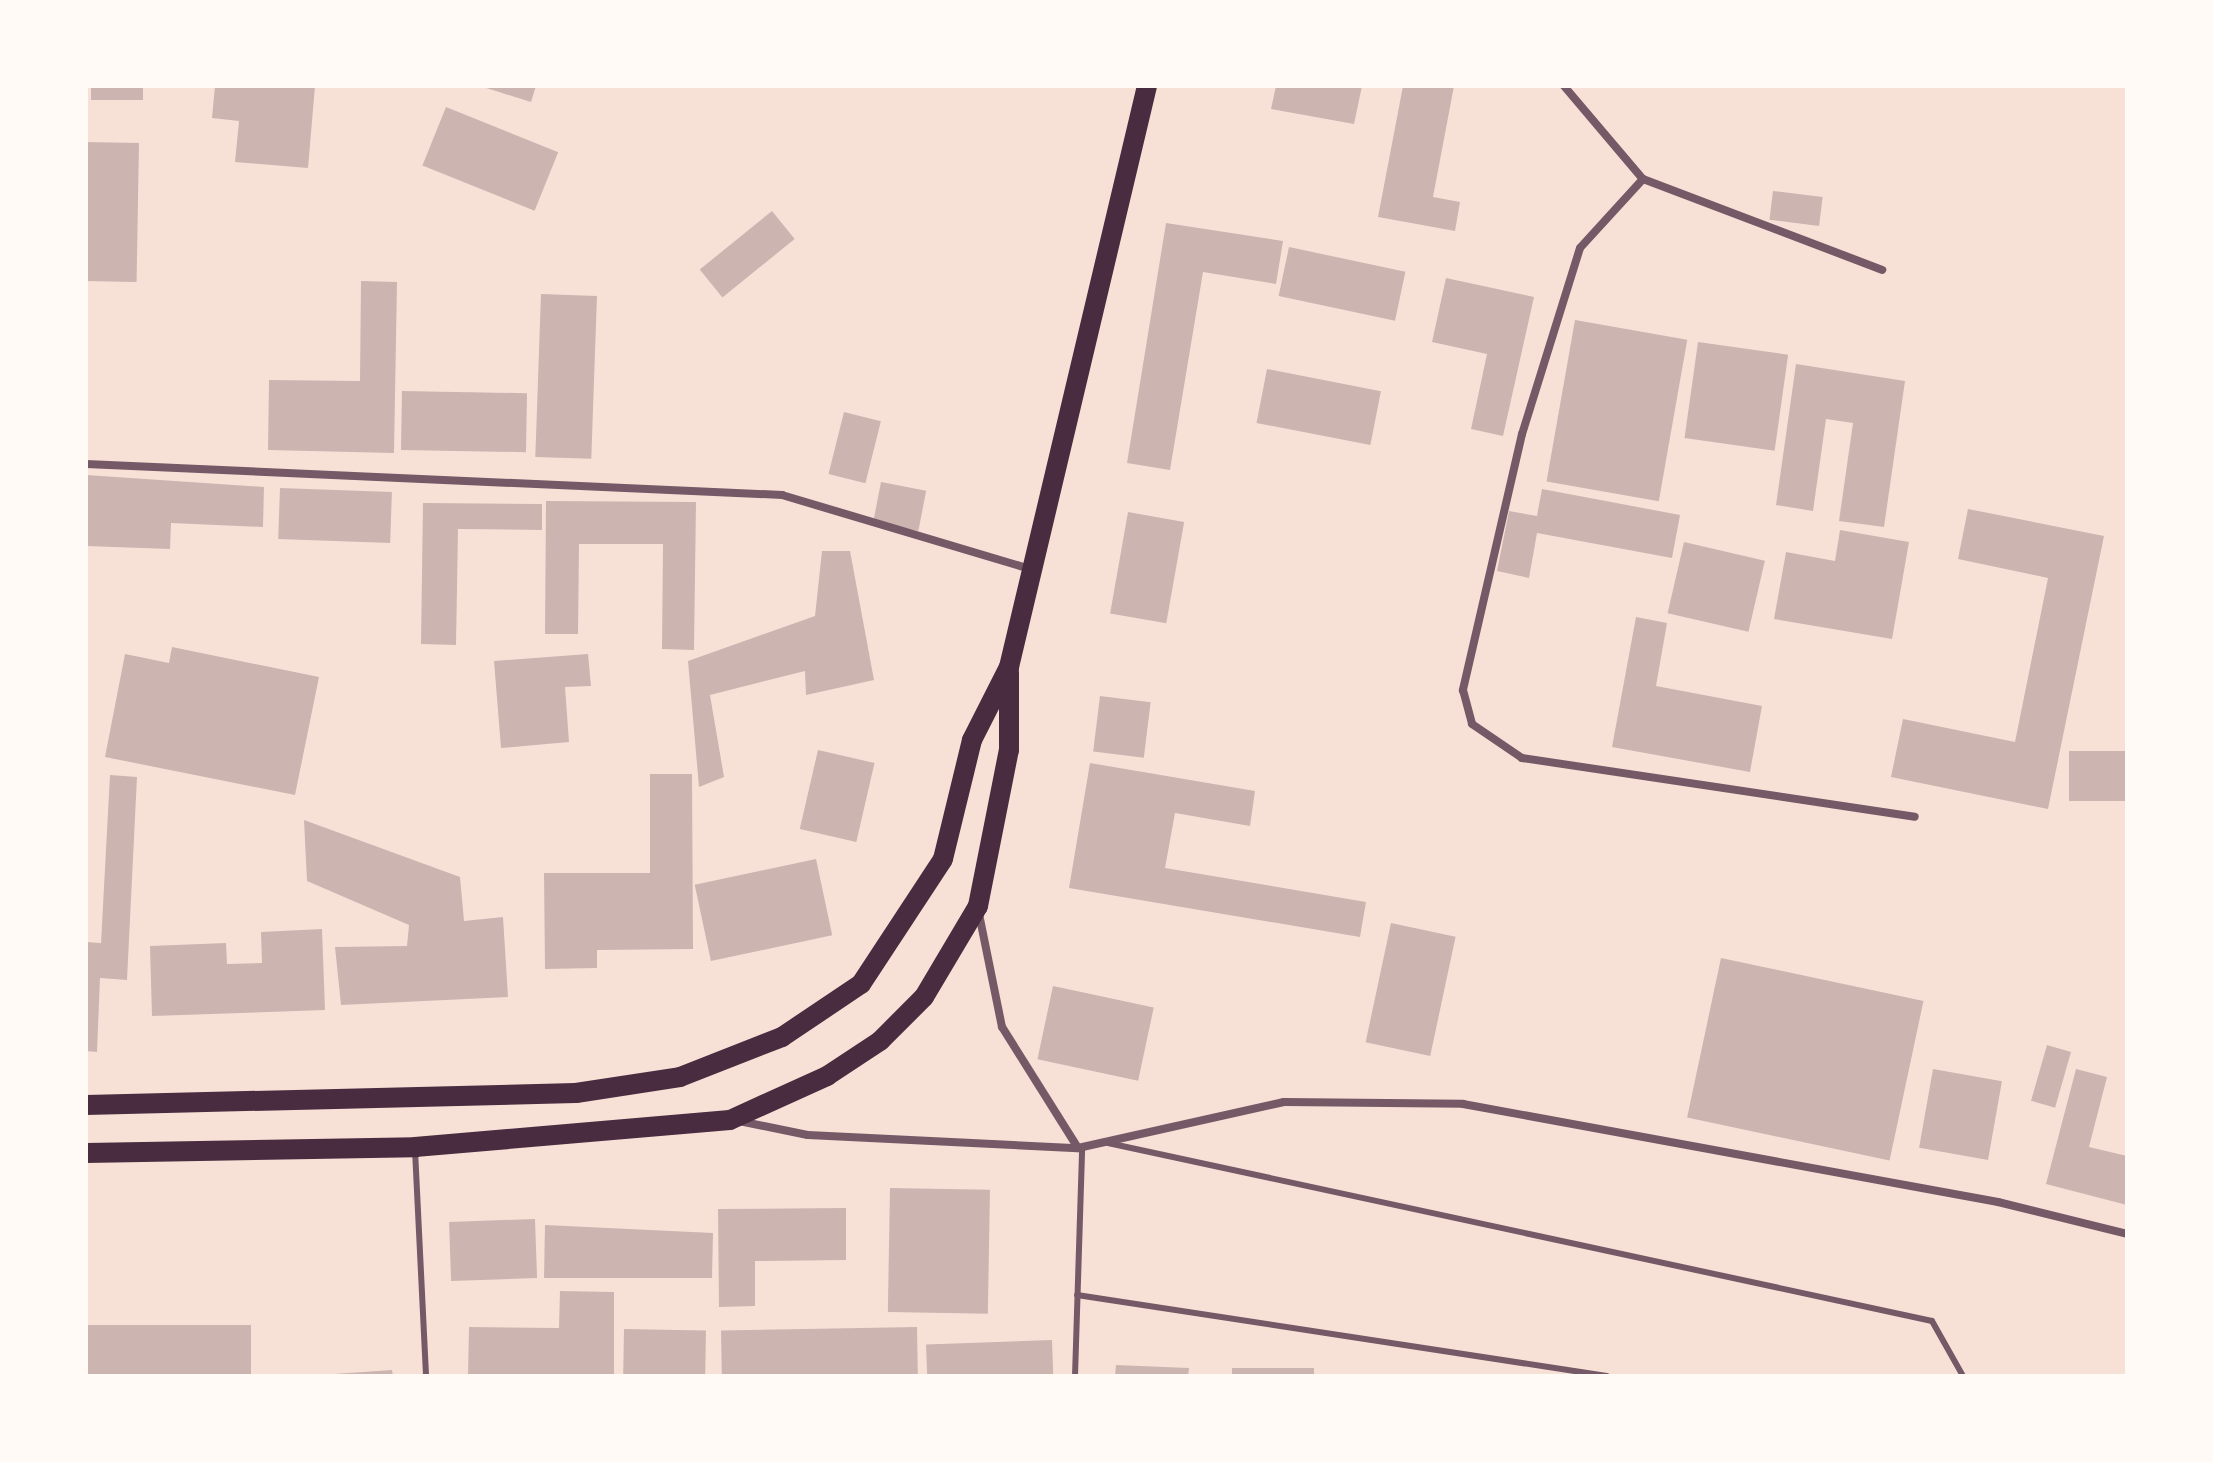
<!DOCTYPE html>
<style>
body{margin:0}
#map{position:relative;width:2213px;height:1462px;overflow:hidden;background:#f7e1d7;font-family:Helvetica,sans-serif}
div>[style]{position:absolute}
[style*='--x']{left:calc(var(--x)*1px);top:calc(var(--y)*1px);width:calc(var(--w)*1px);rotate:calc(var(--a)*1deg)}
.building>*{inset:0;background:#ccb4b1;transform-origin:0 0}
.service>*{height:6px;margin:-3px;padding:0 3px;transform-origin:3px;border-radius:3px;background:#755966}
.minor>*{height:8px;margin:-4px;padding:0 4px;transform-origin:4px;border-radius:4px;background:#755966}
.primary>*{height:20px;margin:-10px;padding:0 10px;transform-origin:10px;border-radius:10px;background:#4a2c40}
span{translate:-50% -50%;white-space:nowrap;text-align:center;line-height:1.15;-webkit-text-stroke:8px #fffaf5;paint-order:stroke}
.frame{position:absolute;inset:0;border:88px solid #fffaf5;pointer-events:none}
</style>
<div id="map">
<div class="building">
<div style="left:91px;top:86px;width:52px;height:14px"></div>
<div style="clip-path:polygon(215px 86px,315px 86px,308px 168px,235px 162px,239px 121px,212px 118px)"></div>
<div style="clip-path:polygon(480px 86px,536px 86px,531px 102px)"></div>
<div style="clip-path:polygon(1276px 86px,1362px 86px,1354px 124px,1271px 109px)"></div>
<div style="clip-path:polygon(1403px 86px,1454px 86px,1433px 197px,1460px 202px,1455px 231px,1378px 217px)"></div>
<div style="left:446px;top:107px;width:121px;height:63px;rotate:22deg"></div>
<div style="left:86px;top:142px;width:53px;height:139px;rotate:1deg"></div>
<div style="left:1773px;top:191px;width:50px;height:29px;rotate:7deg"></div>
<div style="left:772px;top:211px;width:36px;height:93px;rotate:51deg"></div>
<div style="clip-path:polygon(1166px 223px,1283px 241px,1276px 284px,1203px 272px,1170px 470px,1127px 463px)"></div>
<div style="left:1289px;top:247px;width:119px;height:50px;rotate:12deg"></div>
<div style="clip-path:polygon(1446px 278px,1534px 297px,1503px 436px,1471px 429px,1487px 354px,1432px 342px)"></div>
<div style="clip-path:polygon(361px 281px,397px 282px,394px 453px,268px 450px,269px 380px,360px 381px)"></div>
<div style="left:541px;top:294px;width:56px;height:163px;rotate:2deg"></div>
<div style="left:1575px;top:320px;width:114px;height:164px;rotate:10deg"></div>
<div style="left:1698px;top:342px;width:91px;height:97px;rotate:8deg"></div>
<div style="clip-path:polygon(1796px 364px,1905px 381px,1884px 527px,1839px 521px,1853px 423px,1826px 419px,1813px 511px,1776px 505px)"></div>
<div style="left:1267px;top:369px;width:116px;height:55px;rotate:11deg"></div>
<div style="left:402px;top:391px;width:125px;height:59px;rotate:1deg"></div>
<div style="left:844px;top:412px;width:38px;height:64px;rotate:14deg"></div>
<div style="clip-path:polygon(86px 475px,264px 487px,263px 527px,171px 523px,170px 549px,86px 546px)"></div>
<div style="left:881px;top:482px;width:46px;height:41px;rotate:11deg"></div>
<div style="left:280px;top:488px;width:112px;height:51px;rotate:2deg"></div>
<div style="clip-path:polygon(1542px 489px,1680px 515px,1672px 558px,1537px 533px,1529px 578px,1497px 571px,1509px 511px,1537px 516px)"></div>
<div style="clip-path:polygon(546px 501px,696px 502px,694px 650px,662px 649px,663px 544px,579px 544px,578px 634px,545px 634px)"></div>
<div style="clip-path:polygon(423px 503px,542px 504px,542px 530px,458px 529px,456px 645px,421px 644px)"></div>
<div style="clip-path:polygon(1968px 509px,2104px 536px,2048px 809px,1891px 777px,1903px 719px,2015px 742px,2048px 578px,1958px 559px)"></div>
<div style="left:1128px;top:512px;width:57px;height:103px;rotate:10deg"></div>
<div style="clip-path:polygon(1840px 530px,1909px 542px,1892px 639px,1774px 619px,1786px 552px,1835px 561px)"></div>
<div style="left:1684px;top:542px;width:83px;height:73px;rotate:13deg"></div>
<div style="clip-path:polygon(822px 551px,850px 551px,874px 680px,806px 695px,805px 671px,710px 695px,724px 777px,699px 787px,688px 661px,815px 616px)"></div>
<div style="clip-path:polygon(1636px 617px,1667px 623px,1656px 686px,1762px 706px,1750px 772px,1612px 747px)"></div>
<div style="clip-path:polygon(172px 647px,319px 677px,295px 795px,105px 757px,125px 654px,169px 663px)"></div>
<div style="clip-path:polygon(588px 654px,591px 686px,565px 687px,569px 742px,501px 748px,494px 661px)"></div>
<div style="left:1100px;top:696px;width:51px;height:56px;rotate:7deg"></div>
<div style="left:818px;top:750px;width:58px;height:81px;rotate:13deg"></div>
<div style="left:2127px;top:751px;width:50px;height:58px;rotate:90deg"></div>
<div style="clip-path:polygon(1090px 763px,1255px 791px,1250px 826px,1175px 813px,1165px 868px,1366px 902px,1360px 937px,1069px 888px)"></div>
<div style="clip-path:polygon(650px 774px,692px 774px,693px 949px,597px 950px,597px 968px,545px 969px,544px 873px,650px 873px)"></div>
<div style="clip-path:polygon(110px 775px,137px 777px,127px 980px,100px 978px,97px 1052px,86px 1051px,86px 942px,101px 943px)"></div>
<div style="clip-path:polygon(304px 820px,460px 877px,464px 921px,503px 917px,508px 997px,341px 1005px,335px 947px,407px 946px,409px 925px,307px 881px)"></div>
<div style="left:816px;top:859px;width:78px;height:124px;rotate:78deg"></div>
<div style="left:1391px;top:923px;width:66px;height:122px;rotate:12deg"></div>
<div style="clip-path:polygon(322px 929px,325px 1010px,152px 1016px,150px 946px,226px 943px,227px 964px,262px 963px,261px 932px)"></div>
<div style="left:1721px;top:958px;width:207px;height:163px;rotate:12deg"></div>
<div style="left:1053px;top:986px;width:103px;height:75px;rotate:12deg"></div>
<div style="left:2047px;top:1045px;width:25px;height:58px;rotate:16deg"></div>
<div style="left:1933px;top:1069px;width:70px;height:80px;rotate:10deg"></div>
<div style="clip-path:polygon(2076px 1069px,2107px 1077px,2089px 1147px,2127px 1156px,2127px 1205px,2046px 1184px)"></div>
<div style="left:890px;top:1188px;width:100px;height:124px;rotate:1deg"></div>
<div style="clip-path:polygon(846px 1208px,846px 1260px,755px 1261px,755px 1306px,719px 1307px,718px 1209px)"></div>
<div style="left:535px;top:1219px;width:59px;height:86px;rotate:88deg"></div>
<div style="clip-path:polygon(545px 1225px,713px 1233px,712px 1278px,544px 1278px)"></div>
<div style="clip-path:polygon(560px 1291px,614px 1292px,614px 1376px,468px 1376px,469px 1327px,559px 1328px)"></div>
<div style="left:86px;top:1325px;width:165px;height:51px"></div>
<div style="left:917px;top:1327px;width:49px;height:196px;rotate:89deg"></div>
<div style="left:624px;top:1329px;width:82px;height:47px;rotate:1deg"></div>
<div style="left:1052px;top:1340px;width:36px;height:126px;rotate:88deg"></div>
<div style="clip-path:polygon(1116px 1365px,1189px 1368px,1188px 1376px,1115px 1376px)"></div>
<div style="left:1314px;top:1368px;width:8px;height:82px;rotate:90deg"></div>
<div style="clip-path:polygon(392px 1370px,393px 1376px,334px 1376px,334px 1374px)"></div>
</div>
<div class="service">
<div style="--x:1108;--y:1143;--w:843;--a:12.19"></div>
<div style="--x:1932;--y:1321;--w:63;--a:60.6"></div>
<div style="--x:415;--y:1150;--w:226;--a:87.2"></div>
<div style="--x:1077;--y:1295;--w:536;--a:8.69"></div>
<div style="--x:1075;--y:1376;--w:229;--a:-88.2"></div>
</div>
<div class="minor">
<div style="--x:1564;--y:86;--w:122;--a:49.7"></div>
<div style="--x:1643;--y:179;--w:256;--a:20.8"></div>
<div style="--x:1643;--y:179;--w:93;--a:132.4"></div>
<div style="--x:1580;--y:248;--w:195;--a:107.3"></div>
<div style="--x:1522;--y:434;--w:263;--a:103"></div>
<div style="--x:1463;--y:690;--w:35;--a:75"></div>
<div style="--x:1472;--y:724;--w:60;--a:34.2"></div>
<div style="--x:1522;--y:758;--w:397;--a:8.5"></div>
<div style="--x:86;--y:464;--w:697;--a:2.55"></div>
<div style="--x:782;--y:495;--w:259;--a:16.6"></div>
<div style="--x:739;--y:1121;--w:70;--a:11.5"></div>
<div style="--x:808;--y:1135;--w:270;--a:2.8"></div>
<div style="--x:1078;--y:1148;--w:143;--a:-122.1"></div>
<div style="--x:1002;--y:1027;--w:115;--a:-101.5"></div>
<div style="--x:1078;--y:1148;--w:211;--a:-12.6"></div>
<div style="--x:1284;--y:1102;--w:179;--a:0.6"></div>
<div style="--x:1463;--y:1104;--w:544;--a:10.38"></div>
<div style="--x:1998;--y:1202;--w:133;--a:13.9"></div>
</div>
<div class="primary">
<div style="--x:86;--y:1105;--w:490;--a:-1.4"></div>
<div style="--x:576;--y:1093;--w:105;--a:-8.7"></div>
<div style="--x:680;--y:1077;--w:110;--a:-21.4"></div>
<div style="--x:782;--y:1037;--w:95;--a:-33.9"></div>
<div style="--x:861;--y:984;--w:149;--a:-56.7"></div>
<div style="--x:943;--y:859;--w:122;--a:-76.3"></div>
<div style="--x:972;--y:740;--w:82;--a:-63.1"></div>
<div style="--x:1009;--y:667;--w:597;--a:-76.64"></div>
<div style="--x:86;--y:1153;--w:329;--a:-1"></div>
<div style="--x:415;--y:1147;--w:316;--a:-4.9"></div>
<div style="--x:730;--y:1120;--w:107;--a:-24.4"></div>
<div style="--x:827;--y:1076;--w:64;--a:-33.4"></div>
<div style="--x:880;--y:1041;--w:62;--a:-45"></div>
<div style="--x:924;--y:997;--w:106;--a:-59.3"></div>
<div style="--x:978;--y:906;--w:159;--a:-78.8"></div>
<div style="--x:1009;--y:750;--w:78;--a:-90"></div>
</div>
<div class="frame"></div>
</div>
